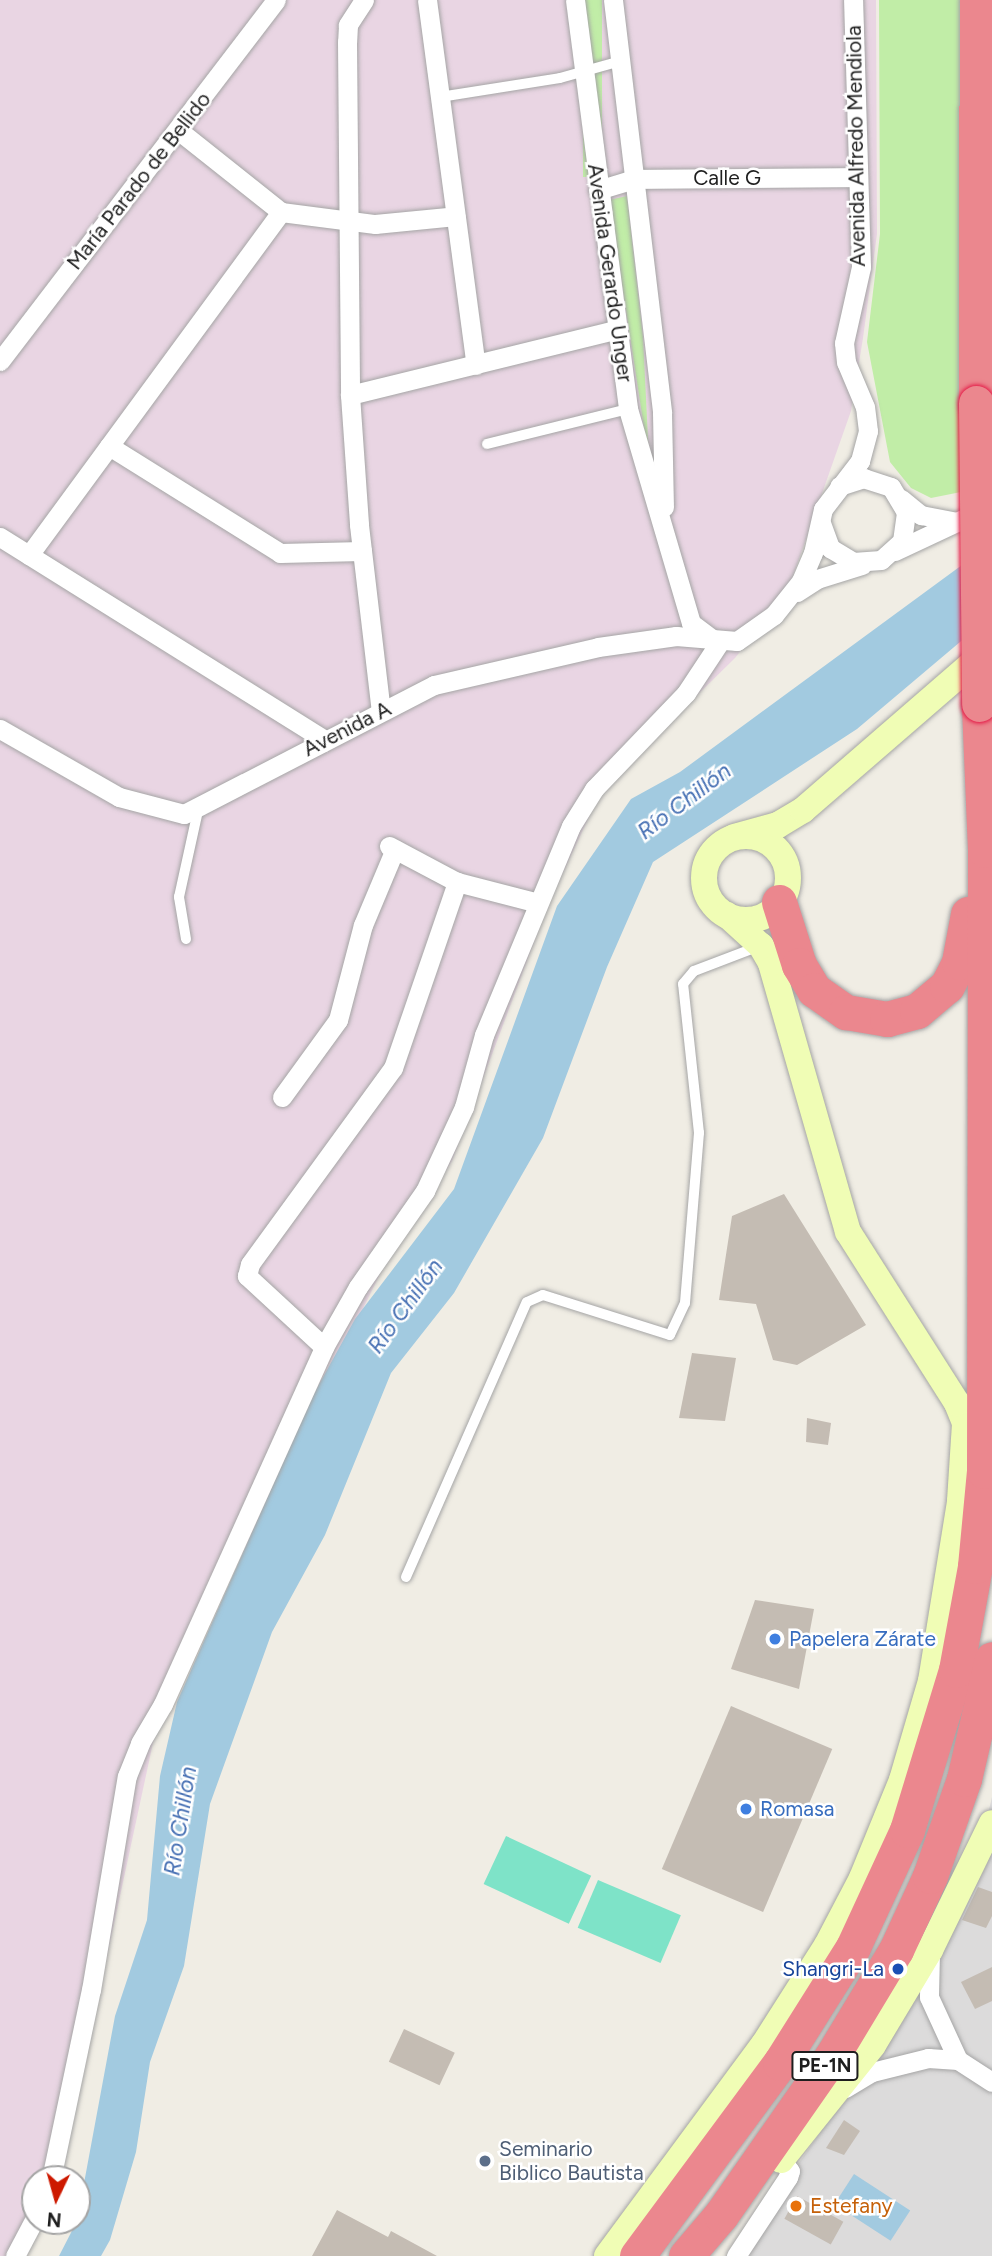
<!DOCTYPE html>
<meta charset="utf-8">
<style>
body{margin:0}
#map{position:relative;width:992px;height:2256px;overflow:hidden;background:#f0ede4;font-family:Figtree,sans-serif}
div>[style]{position:absolute}
[style*='--x']{left:calc(var(--x)*1px);top:calc(var(--y)*1px);width:calc(var(--w)*1px);rotate:calc(var(--a)*1deg)}
.residential>*{inset:0;background:#dcdbdb}
.industrial>*{inset:0;background:#e9d5e3}
.grass>*{inset:0;background:#c1eda7;transform-origin:0 0}
.pitch>*{inset:0;background:#7ee3c8;transform-origin:0 0}
.water>*{inset:0;background:#a2cae0;transform-origin:0 0}
.building>*{inset:0;background:#c4bcb3;transform-origin:0 0}
.roads{filter:drop-shadow(0 0 2px #a5a5a5) drop-shadow(0 0 2px #a5a5a5)}
.lane>*{height:10px;margin:-5px;padding:0 5px;transform-origin:5px;border-radius:5px;background:#fff}
.street>*{height:19px;margin:-9.5px;padding:0 9.5px;transform-origin:9.5px;border-radius:9.5px;background:#fff}
.secondary>*{height:26px;margin:-13px;padding:0 13px;transform-origin:13px;border-radius:13px;background:#f0fdb5}
.secondary>.ring{margin:-13px;padding:0;box-sizing:content-box;background:none;border:26px solid #f0fdb5;border-radius:50%}
.highway>*{height:35px;margin:-17.5px;padding:0 17.5px;transform-origin:17.5px;border-radius:17.5px;background:#eb878e}
.bridges{filter:drop-shadow(0 0 2px #e41b47) drop-shadow(0 0 2px #e41b47)}
.highway-bridge>*{height:35px;margin:-17.5px;padding:0 17.5px;transform-origin:17.5px;border-radius:17.5px;background:#eb878e}
.dots>*{width:19px;height:19px;translate:-50% -50%;box-sizing:border-box;border:4px solid #fff;border-radius:50%}
span{translate:-50% -50%;white-space:nowrap;text-align:center;line-height:1.15;-webkit-text-stroke:5px #fff;paint-order:stroke}
.shield-label span{padding:2px 5px;background:#fff;border:2px solid;border-radius:5px;-webkit-text-stroke-width:0}
.shield-label{font-size:19px;color:#1e1e1e;font-weight:700}
.street-label{font-size:21px;color:#1e1e1e}
.shop-label{font-size:21px;color:#366cbe}
.left{translate:0 -50%;text-align:left}
.transit-label{font-size:21px;color:#164399}
.right{translate:-100% -50%;text-align:right}
.service-label{font-size:21px;color:#4e5e75}
.food-label{font-size:21px;color:#c56008}
.water-label{font-size:23px;color:#456fb3;font-style:italic}
.north{position:absolute;left:21px;top:2165px;width:70px;height:70px;box-sizing:border-box;background:#fff;border:2px solid #a5a5a5;border-radius:50%;rotate:185deg;font-size:19px;font-weight:700;line-height:28px;text-align:center;color:#1e1e1e}
.north::after{content:'';display:block;margin:auto;width:24px;height:32px;background:#cd1900;clip-path:polygon(50% 0,100% 100%,50% 72%,0 100%)}
</style>
<div id="map">
<div class="residential">
<div style="clip-path:polygon(992px 1797px,992px 2256px,734px 2256px,920px 1989px,984px 1830px)"></div>
</div>
<div class="industrial">
<div style="clip-path:polygon(0 0,876px 0,877px 234px,863px 338px,851px 411px,787px 593px,735px 658px,602px 789px,548px 905px,452px 1161px,384px 1266px,156px 1729px,59px 2179px,35px 2179px,35px 2221px,46px 2221px,23px 2256px,0 2256px)"></div>
</div>
<div class="grass">
<div style="left:583px;top:0;width:19px;height:177px"></div>
<div style="clip-path:polygon(879px 0,963px 0,961px 492px,931px 498px,911px 488px,890px 462px,867px 342px,880px 234px)"></div>
<div style="clip-path:polygon(627px 196px,643px 337px,649px 460px,609px 200px)"></div>
</div>
<div class="pitch">
<div style="left:506px;top:1836px;width:94px;height:53px;rotate:25deg"></div>
<div style="left:598px;top:1880px;width:90px;height:52px;rotate:23deg"></div>
</div>
<div class="water">
<div style="clip-path:polygon(992px 543px,992px 615px,857px 729px,653px 862px,607px 967px,543px 1138px,454px 1293px,391px 1373px,325px 1535px,272px 1632px,210px 1804px,184px 1966px,150px 2062px,136px 2152px,110px 2240px,101px 2256px,59px 2256px,77px 2221px,115px 2016px,147px 1920px,160px 1776px,177px 1702px,311px 1399px,355px 1319px,454px 1189px,557px 906px,631px 799px,680px 772px)"></div>
<div style="left:854px;top:2174px;width:67px;height:36px;rotate:33deg"></div>
</div>
<div class="building">
<div style="clip-path:polygon(784px 1194px,866px 1325px,797px 1365px,773px 1360px,756px 1304px,719px 1300px,732px 1216px)"></div>
<div style="clip-path:polygon(692px 1353px,736px 1358px,725px 1421px,679px 1418px)"></div>
<div style="clip-path:polygon(807px 1418px,831px 1423px,828px 1445px,806px 1442px)"></div>
<div style="clip-path:polygon(755px 1600px,814px 1609px,799px 1689px,731px 1669px)"></div>
<div style="left:731px;top:1706px;width:110px;height:177px;rotate:23deg"></div>
<div style="clip-path:polygon(978px 1887px,992px 1892px,992px 1916px,986px 1928px,962px 1920px)"></div>
<div style="clip-path:polygon(992px 1967px,992px 2001px,975px 2009px,961px 1982px)"></div>
<div style="left:404px;top:2029px;width:56px;height:36px;rotate:25deg"></div>
<div style="clip-path:polygon(844px 2120px,860px 2131px,844px 2155px,826px 2148px)"></div>
<div style="left:797px;top:2196px;width:53px;height:26px;rotate:29deg"></div>
<div style="clip-path:polygon(337px 2210px,388px 2237px,391px 2231px,437px 2256px,312px 2256px)"></div>
</div>
<div class="roads">
<div class="lane">
<div style="--x:440;--y:97;--w:121;--a:-9"></div>
<div style="--x:560;--y:78;--w:63;--a:-15.6"></div>
<div style="--x:487;--y:444;--w:145;--a:-13.9"></div>
<div style="--x:186;--y:939;--w:43;--a:-99.5"></div>
<div style="--x:179;--y:897;--w:93;--a:-77.6"></div>
<div style="--x:406;--y:1577;--w:300;--a:-66.3"></div>
<div style="--x:527;--y:1302;--w:17;--a:-24"></div>
<div style="--x:543;--y:1295;--w:133;--a:17.5"></div>
<div style="--x:670;--y:1335;--w:35;--a:-65"></div>
<div style="--x:685;--y:1303;--w:171;--a:-85.3"></div>
<div style="--x:699;--y:1133;--w:150;--a:-96.1"></div>
<div style="--x:683;--y:984;--w:17;--a:-50"></div>
<div style="--x:694;--y:971;--w:67;--a:-20.9"></div>
</div>
<div class="street">
<div style="--x:364;--y:0;--w:30;--a:123"></div>
<div style="--x:348;--y:25;--w:17;--a:93"></div>
<div style="--x:347;--y:42;--w:353;--a:89.5"></div>
<div style="--x:350;--y:395;--w:130;--a:86"></div>
<div style="--x:359;--y:525;--w:188;--a:83.3"></div>
<div style="--x:427;--y:0;--w:368;--a:82.4"></div>
<div style="--x:575;--y:0;--w:412;--a:82.6"></div>
<div style="--x:628;--y:409;--w:223;--a:73.6"></div>
<div style="--x:691;--y:623;--w:30;--a:37"></div>
<div style="--x:613;--y:0;--w:416;--a:83.2"></div>
<div style="--x:662;--y:413;--w:94;--a:88.8"></div>
<div style="--x:178;--y:130;--w:132;--a:38.5"></div>
<div style="--x:281;--y:212;--w:95;--a:7.3"></div>
<div style="--x:375;--y:224;--w:81;--a:-5.6"></div>
<div style="--x:598;--y:190;--w:39;--a:-17"></div>
<div style="--x:635;--y:179;--w:223;--a:-0.5"></div>
<div style="--x:0;--y:361;--w:454;--a:-52.6"></div>
<div style="--x:350;--y:395;--w:273;--a:-13.8"></div>
<div style="--x:109;--y:446;--w:202;--a:32"></div>
<div style="--x:280;--y:553;--w:82;--a:-1.4"></div>
<div style="--x:901;--y:499;--w:26;--a:39"></div>
<div style="--x:921;--y:515;--w:33;--a:11"></div>
<div style="--x:821;--y:523;--w:27;--a:70"></div>
<div style="--x:830;--y:548;--w:27;--a:31"></div>
<div style="--x:853;--y:562;--w:28;--a:-4"></div>
<div style="--x:881;--y:560;--w:28;--a:-42"></div>
<div style="--x:902;--y:541;--w:29;--a:-82"></div>
<div style="--x:906;--y:512;--w:29;--a:-121"></div>
<div style="--x:891;--y:487;--w:28;--a:-162"></div>
<div style="--x:864;--y:478;--w:26;--a:162"></div>
<div style="--x:0;--y:537;--w:383;--a:32"></div>
<div style="--x:895;--y:551;--w:96;--a:-25.2"></div>
<div style="--x:29;--y:555;--w:426;--a:-53.7"></div>
<div style="--x:797;--y:592;--w:24;--a:-33"></div>
<div style="--x:817;--y:579;--w:47;--a:-17.3"></div>
<div style="--x:0;--y:729;--w:137;--a:29.7"></div>
<div style="--x:119;--y:797;--w:67;--a:14.7"></div>
<div style="--x:184;--y:814;--w:281;--a:-27.3"></div>
<div style="--x:434;--y:685;--w:168;--a:-13"></div>
<div style="--x:598;--y:647;--w:79;--a:-8"></div>
<div style="--x:676;--y:636;--w:61;--a:4.7"></div>
<div style="--x:737;--y:641;--w:45;--a:-35.1"></div>
<div style="--x:774;--y:615;--w:43;--a:-51.5"></div>
<div style="--x:801;--y:581;--w:30;--a:-67"></div>
<div style="--x:813;--y:553;--w:45;--a:-77.2"></div>
<div style="--x:823;--y:509;--w:61;--a:-52.4"></div>
<div style="--x:860;--y:461;--w:31;--a:-75"></div>
<div style="--x:868;--y:431;--w:24;--a:-97"></div>
<div style="--x:865;--y:407;--w:49;--a:-112.9"></div>
<div style="--x:846;--y:362;--w:19;--a:-96"></div>
<div style="--x:844;--y:343;--w:78;--a:-77.4"></div>
<div style="--x:861;--y:267;--w:267;--a:-91.7"></div>
<div style="--x:389;--y:846;--w:77;--a:27.9"></div>
<div style="--x:457;--y:882;--w:84;--a:14.5"></div>
<div style="--x:282;--y:1097;--w:95;--a:-54"></div>
<div style="--x:338;--y:1020;--w:98;--a:-75.3"></div>
<div style="--x:363;--y:925;--w:82;--a:-67.2"></div>
<div style="--x:324;--y:1347;--w:105;--a:-137.3"></div>
<div style="--x:247;--y:1276;--w:12;--a:-76"></div>
<div style="--x:250;--y:1264;--w:243;--a:-53.9"></div>
<div style="--x:393;--y:1068;--w:197;--a:-71"></div>
<div style="--x:930;--y:1952;--w:45;--a:91.3"></div>
<div style="--x:929;--y:1997;--w:69;--a:65.3"></div>
<div style="--x:845;--y:2088;--w:31;--a:-31"></div>
<div style="--x:872;--y:2072;--w:58;--a:-14"></div>
<div style="--x:928;--y:2058;--w:30;--a:4"></div>
<div style="--x:958;--y:2060;--w:40;--a:32.9"></div>
<div style="--x:51;--y:2179;--w:193;--a:-78.1"></div>
<div style="--x:91;--y:1990;--w:217;--a:-80.5"></div>
<div style="--x:127;--y:1776;--w:35;--a:-68"></div>
<div style="--x:140;--y:1743;--w:45;--a:-59.5"></div>
<div style="--x:163;--y:1704;--w:392;--a:-65.7"></div>
<div style="--x:324;--y:1347;--w:69;--a:-60.5"></div>
<div style="--x:358;--y:1287;--w:117;--a:-55.1"></div>
<div style="--x:425;--y:1191;--w:93;--a:-65.1"></div>
<div style="--x:464;--y:1107;--w:75;--a:-74.5"></div>
<div style="--x:484;--y:1035;--w:226;--a:-67.4"></div>
<div style="--x:571;--y:826;--w:44;--a:-58.1"></div>
<div style="--x:594;--y:789;--w:133;--a:-46.2"></div>
<div style="--x:686;--y:693;--w:60;--a:-56.6"></div>
<div style="--x:15;--y:2256;--w:43;--a:-62.2"></div>
<div style="--x:736;--y:2256;--w:95;--a:-56.6"></div>
<div style="--x:788;--y:2177;--w:6;--a:-72"></div>
<div style="--x:790;--y:2171;--w:14;--a:-129"></div>
</div>
<div class="secondary">
<div class="ring" style="left:704px;top:836px;width:58px;height:58px"></div>
<div style="--x:734;--y:837;--w:46;--a:-15.3"></div>
<div style="--x:778;--y:825;--w:29;--a:-31"></div>
<div style="--x:803;--y:810;--w:245;--a:-40.9"></div>
<div style="--x:781;--y:2160;--w:147;--a:-51.3"></div>
<div style="--x:873;--y:2045;--w:111;--a:-59"></div>
<div style="--x:930;--y:1950;--w:141;--a:-64"></div>
<div style="--x:607;--y:2256;--w:264;--a:-53.5"></div>
<div style="--x:764;--y:2044;--w:117;--a:-57.5"></div>
<div style="--x:827;--y:1945;--w:76;--a:-62.4"></div>
<div style="--x:862;--y:1878;--w:106;--a:-67.8"></div>
<div style="--x:902;--y:1780;--w:103;--a:-73.7"></div>
<div style="--x:931;--y:1681;--w:182;--a:-80.8"></div>
<div style="--x:960;--y:1501;--w:78;--a:-86.3"></div>
<div style="--x:965;--y:1423;--w:22;--a:-112"></div>
<div style="--x:957;--y:1403;--w:203;--a:-122.5"></div>
<div style="--x:848;--y:1232;--w:280;--a:-106"></div>
<div style="--x:771;--y:963;--w:20;--a:-120"></div>
<div style="--x:761;--y:946;--w:46;--a:-137.6"></div>
</div>
<div class="highway">
<div style="--x:976;--y:403;--w:403;--a:-89.9"></div>
<div style="--x:779;--y:902;--w:66;--a:72.4"></div>
<div style="--x:799;--y:965;--w:29;--a:59"></div>
<div style="--x:814;--y:990;--w:39;--a:35"></div>
<div style="--x:846;--y:1012;--w:42;--a:9.7"></div>
<div style="--x:887;--y:1019;--w:31;--a:-15"></div>
<div style="--x:917;--y:1011;--w:39;--a:-40"></div>
<div style="--x:947;--y:986;--w:27;--a:-63"></div>
<div style="--x:959;--y:962;--w:49;--a:-79.4"></div>
<div style="--x:637;--y:2256;--w:240;--a:-53.5"></div>
<div style="--x:780;--y:2063;--w:137;--a:-57.8"></div>
<div style="--x:853;--y:1947;--w:129;--a:-65.2"></div>
<div style="--x:907;--y:1830;--w:167;--a:-73"></div>
<div style="--x:956;--y:1670;--w:106;--a:-79.6"></div>
<div style="--x:975;--y:1566;--w:95;--a:-84.6"></div>
<div style="--x:984;--y:1471;--w:621;--a:-89.91"></div>
<div style="--x:985;--y:850;--w:146;--a:-92.4"></div>
<div style="--x:686;--y:2256;--w:54;--a:-49.5"></div>
<div style="--x:721;--y:2215;--w:194;--a:-55.1"></div>
<div style="--x:832;--y:2056;--w:124;--a:-58.9"></div>
<div style="--x:896;--y:1950;--w:81;--a:-65.3"></div>
<div style="--x:930;--y:1876;--w:103;--a:-70.7"></div>
<div style="--x:964;--y:1779;--w:123;--a:-76.9"></div>
</div>
</div>
<div class="bridges">
<div class="highway-bridge">
<div style="--x:976;--y:403;--w:301;--a:89.4"></div>
</div>
</div>
<div class="dots">
<div style="left:775px;top:1639px;background:#3f7fe0"></div>
<div style="left:746px;top:1809px;background:#3f7fe0"></div>
<div style="left:898px;top:1969px;background:#1a4fb4"></div>
<div style="left:485px;top:2161px;background:#5c6f8a"></div>
<div style="left:796px;top:2206px;background:#e8710a"></div>
</div>
<div class="shield-label">
<span style="left:825px;top:2066px">PE-1N</span>
</div>
<div class="street-label">
<span style="left:856px;top:146px;rotate:-91deg">Avenida Alfredo Mendiola</span>
<span style="left:727px;top:178px">Calle G</span>
<span style="left:139px;top:181px;rotate:-52deg">María Parado de Bellido</span>
<span style="left:610px;top:273px;rotate:82deg">Avenida Gerardo Unger</span>
<span style="left:347px;top:729px;rotate:-27deg">Avenida A</span>
</div>
<div class="shop-label">
<span class="left" style="left:789px;top:1639px">Papelera Zárate</span>
<span class="left" style="left:760px;top:1809px">Romasa</span>
</div>
<div class="transit-label">
<span class="right" style="left:884px;top:1969px">Shangri-La</span>
</div>
<div class="service-label">
<span class="left" style="left:499px;top:2161px">Seminario<br>Biblico Bautista</span>
</div>
<div class="food-label">
<span class="left" style="left:810px;top:2206px">Estefany</span>
</div>
<div class="water-label">
<span style="left:684px;top:801px;rotate:-37deg">Río Chillón</span>
<span style="left:405px;top:1306px;rotate:-54deg">Río Chillón</span>
<span style="left:180px;top:1821px;rotate:-81deg">Río Chillón</span>
</div>
<div class="north">N</div>
</div>
